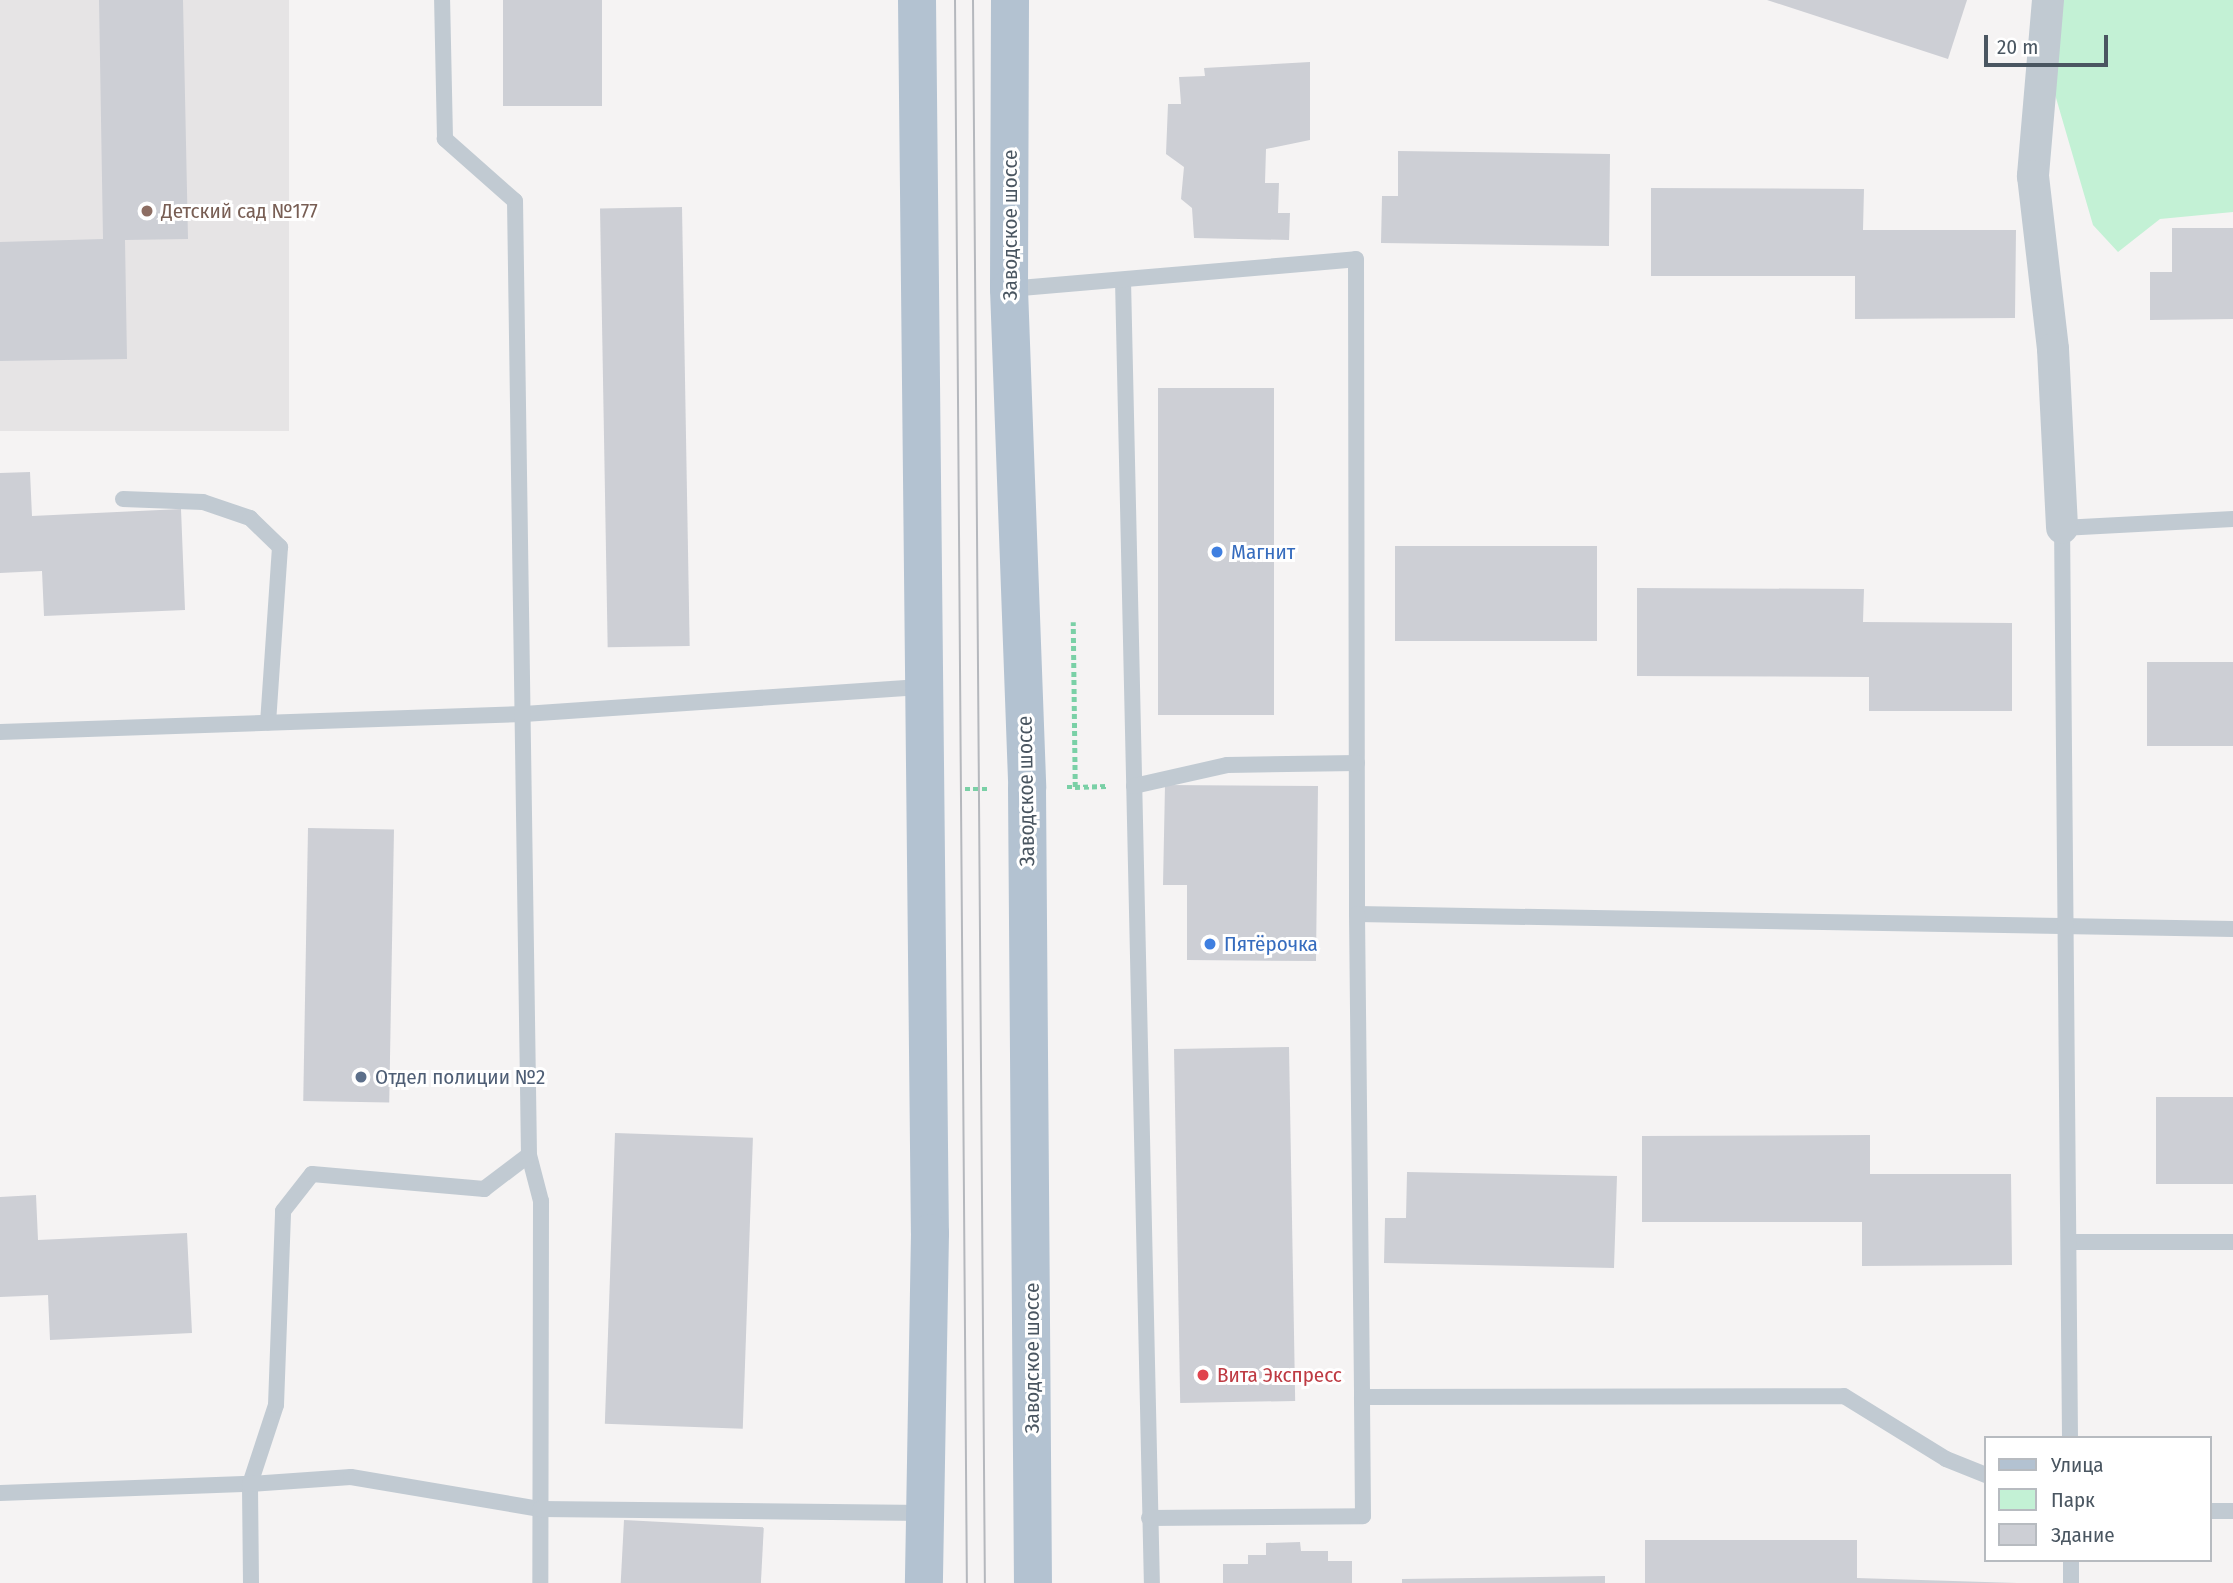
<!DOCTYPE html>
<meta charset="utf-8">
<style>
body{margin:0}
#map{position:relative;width:2233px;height:1583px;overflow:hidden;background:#f5f3f3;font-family:"Fira Sans Condensed",sans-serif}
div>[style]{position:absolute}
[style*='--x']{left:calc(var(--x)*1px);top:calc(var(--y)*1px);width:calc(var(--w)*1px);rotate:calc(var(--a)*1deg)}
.education>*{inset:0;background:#e6e4e5;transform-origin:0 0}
.green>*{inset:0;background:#c3f1d5}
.building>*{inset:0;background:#cdcfd5;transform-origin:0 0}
.path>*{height:4.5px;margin-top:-2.25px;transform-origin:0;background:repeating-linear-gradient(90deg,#7ad0a6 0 5px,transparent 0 8.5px)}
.service>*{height:16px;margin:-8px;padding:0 8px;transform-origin:8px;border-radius:8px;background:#c1cad2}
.minor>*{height:32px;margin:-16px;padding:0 16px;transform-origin:16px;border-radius:16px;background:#c1cad2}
.primary>*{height:38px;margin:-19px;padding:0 19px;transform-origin:19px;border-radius:19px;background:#b3c2d1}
.tram>*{height:2px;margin:-1px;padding:0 1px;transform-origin:1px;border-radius:1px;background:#b5b8bd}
.dots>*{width:19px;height:19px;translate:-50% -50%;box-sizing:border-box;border:4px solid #fff;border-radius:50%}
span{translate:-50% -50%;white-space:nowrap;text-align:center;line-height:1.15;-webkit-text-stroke:6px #fff;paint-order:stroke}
.education-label{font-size:21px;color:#785e54}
.left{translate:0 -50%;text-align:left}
.street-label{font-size:21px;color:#4a5661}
.shop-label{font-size:21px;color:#366cbe}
.service-label{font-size:21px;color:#4e5e75}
.health-label{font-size:21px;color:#be3a42}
.legend{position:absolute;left:1984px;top:1436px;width:228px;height:126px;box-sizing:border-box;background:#fff;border:2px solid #b7bbc0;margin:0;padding:9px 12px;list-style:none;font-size:21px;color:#4a5661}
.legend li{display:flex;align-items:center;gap:14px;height:35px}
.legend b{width:35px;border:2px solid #b7bbc0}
.scale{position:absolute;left:1984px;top:35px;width:124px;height:32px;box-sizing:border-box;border:4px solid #4a5661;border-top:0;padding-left:9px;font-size:21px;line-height:24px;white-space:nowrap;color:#4a5661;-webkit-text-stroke:5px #fff;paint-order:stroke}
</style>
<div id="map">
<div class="education">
<div style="left:0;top:0;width:289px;height:431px"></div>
</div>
<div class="green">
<div style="clip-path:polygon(2046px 0,2233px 0,2233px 212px,2160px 219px,2118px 252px,2093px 225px,2054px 91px)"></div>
</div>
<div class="building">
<div style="clip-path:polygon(99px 0,183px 0,188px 239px,125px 240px,127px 359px,0 361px,0 242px,103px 239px)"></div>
<div style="left:503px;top:0;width:99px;height:106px"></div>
<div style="clip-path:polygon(1767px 0,1967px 0,1948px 59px)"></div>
<div style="clip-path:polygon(1310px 62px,1310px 140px,1266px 149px,1265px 183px,1279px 183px,1278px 213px,1290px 213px,1289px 240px,1194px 238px,1192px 208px,1181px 199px,1184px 167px,1166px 154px,1168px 104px,1181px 104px,1179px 77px,1205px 76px,1204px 68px)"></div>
<div style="clip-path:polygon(1398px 151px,1610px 154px,1609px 246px,1381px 243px,1382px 196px,1398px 196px)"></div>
<div style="clip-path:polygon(1651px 188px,1864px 189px,1863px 230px,2016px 230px,2015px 318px,1855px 319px,1855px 276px,1651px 276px)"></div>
<div style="left:682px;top:207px;width:439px;height:82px;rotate:89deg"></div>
<div style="clip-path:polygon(2172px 228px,2233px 228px,2233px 319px,2150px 320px,2150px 272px,2172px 272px)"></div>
<div style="left:1274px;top:388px;width:327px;height:116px;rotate:90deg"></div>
<div style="clip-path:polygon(30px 472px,32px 516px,181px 509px,185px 610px,44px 616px,42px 571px,0 573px,0 473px)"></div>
<div style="left:1395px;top:546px;width:202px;height:95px"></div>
<div style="clip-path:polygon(1637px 588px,1864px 589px,1863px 622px,2012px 623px,2012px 711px,1869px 711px,1869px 677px,1637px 676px)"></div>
<div style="left:2147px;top:662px;width:86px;height:84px"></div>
<div style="clip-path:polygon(1165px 785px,1318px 786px,1316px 961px,1187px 960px,1187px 885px,1163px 885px)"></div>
<div style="left:308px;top:828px;width:86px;height:273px;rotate:1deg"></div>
<div style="left:1289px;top:1047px;width:354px;height:115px;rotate:89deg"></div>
<div style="left:2156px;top:1097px;width:77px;height:87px"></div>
<div style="left:615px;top:1133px;width:138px;height:291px;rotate:2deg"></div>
<div style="clip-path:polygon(1870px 1135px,1870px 1174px,2011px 1174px,2012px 1265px,1862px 1266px,1862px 1222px,1642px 1222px,1642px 1136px)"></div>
<div style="clip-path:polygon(1407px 1172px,1617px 1176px,1614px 1268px,1384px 1263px,1385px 1218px,1406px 1218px)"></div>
<div style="clip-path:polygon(36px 1195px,38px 1240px,187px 1233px,192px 1333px,50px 1340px,48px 1295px,0 1297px,0 1197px)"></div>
<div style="left:624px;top:1520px;width:140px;height:63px;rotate:3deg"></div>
<div style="clip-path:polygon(1645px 1540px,1857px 1540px,1857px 1578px,2017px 1583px,1645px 1583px)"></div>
<div style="clip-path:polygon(1300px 1542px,1301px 1551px,1328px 1551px,1328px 1561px,1352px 1561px,1352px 1583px,1223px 1583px,1223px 1564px,1248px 1564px,1248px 1555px,1266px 1555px,1266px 1543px)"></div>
<div style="clip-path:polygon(1605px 1576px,1605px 1583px,1402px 1583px,1402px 1579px)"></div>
</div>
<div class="path">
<div style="--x:1067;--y:787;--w:8;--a:0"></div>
<div style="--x:1075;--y:787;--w:165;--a:-90.7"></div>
<div style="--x:1075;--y:787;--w:31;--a:-2"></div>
<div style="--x:965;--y:789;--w:23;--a:0"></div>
</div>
<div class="service">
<div style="--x:1123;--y:280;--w:1303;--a:88.73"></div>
<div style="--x:1009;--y:289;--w:348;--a:-4.9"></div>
<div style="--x:1356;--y:259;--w:655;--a:89.91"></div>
<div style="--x:1357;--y:914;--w:876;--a:0.98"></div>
<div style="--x:123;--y:499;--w:80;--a:2.1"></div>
<div style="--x:203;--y:502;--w:50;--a:18.8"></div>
<div style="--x:250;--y:518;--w:42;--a:44"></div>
<div style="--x:280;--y:547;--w:176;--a:93.9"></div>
<div style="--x:0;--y:732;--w:524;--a:-1.97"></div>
<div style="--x:524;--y:714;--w:401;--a:-3.9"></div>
<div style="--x:1134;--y:786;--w:95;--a:-12.7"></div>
<div style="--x:1227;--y:765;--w:130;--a:-0.9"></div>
<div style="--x:1357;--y:914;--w:483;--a:89.4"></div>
<div style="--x:529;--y:1155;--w:48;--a:75.4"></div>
<div style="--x:541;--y:1201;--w:382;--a:90.1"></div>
<div style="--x:2069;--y:1242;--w:164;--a:0"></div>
<div style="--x:2070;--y:1438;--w:910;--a:-90.5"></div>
<div style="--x:2062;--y:528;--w:171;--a:-3"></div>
<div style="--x:0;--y:1493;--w:250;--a:-2.1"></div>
<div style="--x:250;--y:1484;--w:83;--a:-71.8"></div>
<div style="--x:276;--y:1405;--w:194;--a:-87.9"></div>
<div style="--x:283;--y:1211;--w:47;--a:-51.9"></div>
<div style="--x:312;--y:1174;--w:173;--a:5"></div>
<div style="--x:484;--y:1189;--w:56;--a:-37.1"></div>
<div style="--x:529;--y:1155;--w:954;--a:-90.84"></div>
<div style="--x:515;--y:201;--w:94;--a:-138.5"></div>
<div style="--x:445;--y:139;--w:139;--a:-91.2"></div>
<div style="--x:2210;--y:1511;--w:23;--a:0"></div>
<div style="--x:1149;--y:1518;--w:214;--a:-0.5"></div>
<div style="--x:1363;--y:1516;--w:119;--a:-90.5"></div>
<div style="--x:1362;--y:1397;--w:482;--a:-0.1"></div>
<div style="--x:1844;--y:1396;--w:120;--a:31.7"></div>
<div style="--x:1946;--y:1459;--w:43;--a:21.8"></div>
<div style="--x:2071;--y:1560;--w:23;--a:90"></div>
<div style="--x:251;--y:1583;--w:99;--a:-90.6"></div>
<div style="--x:250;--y:1484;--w:101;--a:-4"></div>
<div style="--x:351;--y:1477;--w:192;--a:9.6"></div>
<div style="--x:540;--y:1509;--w:385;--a:0.6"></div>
</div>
<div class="minor">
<div style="--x:2048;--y:0;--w:177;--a:94.9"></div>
<div style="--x:2033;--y:176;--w:174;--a:83.4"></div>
<div style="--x:2053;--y:349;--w:179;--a:87.1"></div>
</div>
<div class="primary">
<div style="--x:917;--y:0;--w:1233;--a:89.4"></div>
<div style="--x:930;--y:1233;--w:350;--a:91"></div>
<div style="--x:1010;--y:0;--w:289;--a:90.2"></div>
<div style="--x:1009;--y:289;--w:499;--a:87.9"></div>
<div style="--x:1027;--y:788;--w:795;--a:89.57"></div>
</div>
<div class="tram">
<div style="--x:955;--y:0;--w:1583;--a:89.57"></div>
<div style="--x:973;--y:0;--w:1583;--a:89.57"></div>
</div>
<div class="dots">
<div style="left:147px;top:211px;background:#8d6e63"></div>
<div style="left:1217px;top:552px;background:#3f7fe0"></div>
<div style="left:1210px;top:944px;background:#3f7fe0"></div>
<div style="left:361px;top:1077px;background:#5c6f8a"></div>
<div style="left:1203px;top:1375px;background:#e0444e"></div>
</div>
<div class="education-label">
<span class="left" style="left:161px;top:211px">Детский сад №177</span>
</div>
<div class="street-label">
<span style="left:1010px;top:225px;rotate:-90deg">Заводское шоссе</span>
<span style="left:1026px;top:791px;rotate:-91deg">Заводское шоссе</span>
<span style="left:1032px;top:1358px;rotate:-90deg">Заводское шоссе</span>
</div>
<div class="shop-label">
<span class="left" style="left:1231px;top:552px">Магнит</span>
<span class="left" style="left:1224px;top:944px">Пятёрочка</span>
</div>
<div class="service-label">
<span class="left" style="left:375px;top:1077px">Отдел полиции №2</span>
</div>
<div class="health-label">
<span class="left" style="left:1217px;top:1375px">Вита Экспресс</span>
</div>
<ul class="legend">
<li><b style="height:9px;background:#b3c2d1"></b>Улица</li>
<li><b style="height:19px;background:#c3f1d5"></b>Парк</li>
<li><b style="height:19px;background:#cdcfd5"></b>Здание</li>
</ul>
<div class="scale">20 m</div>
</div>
